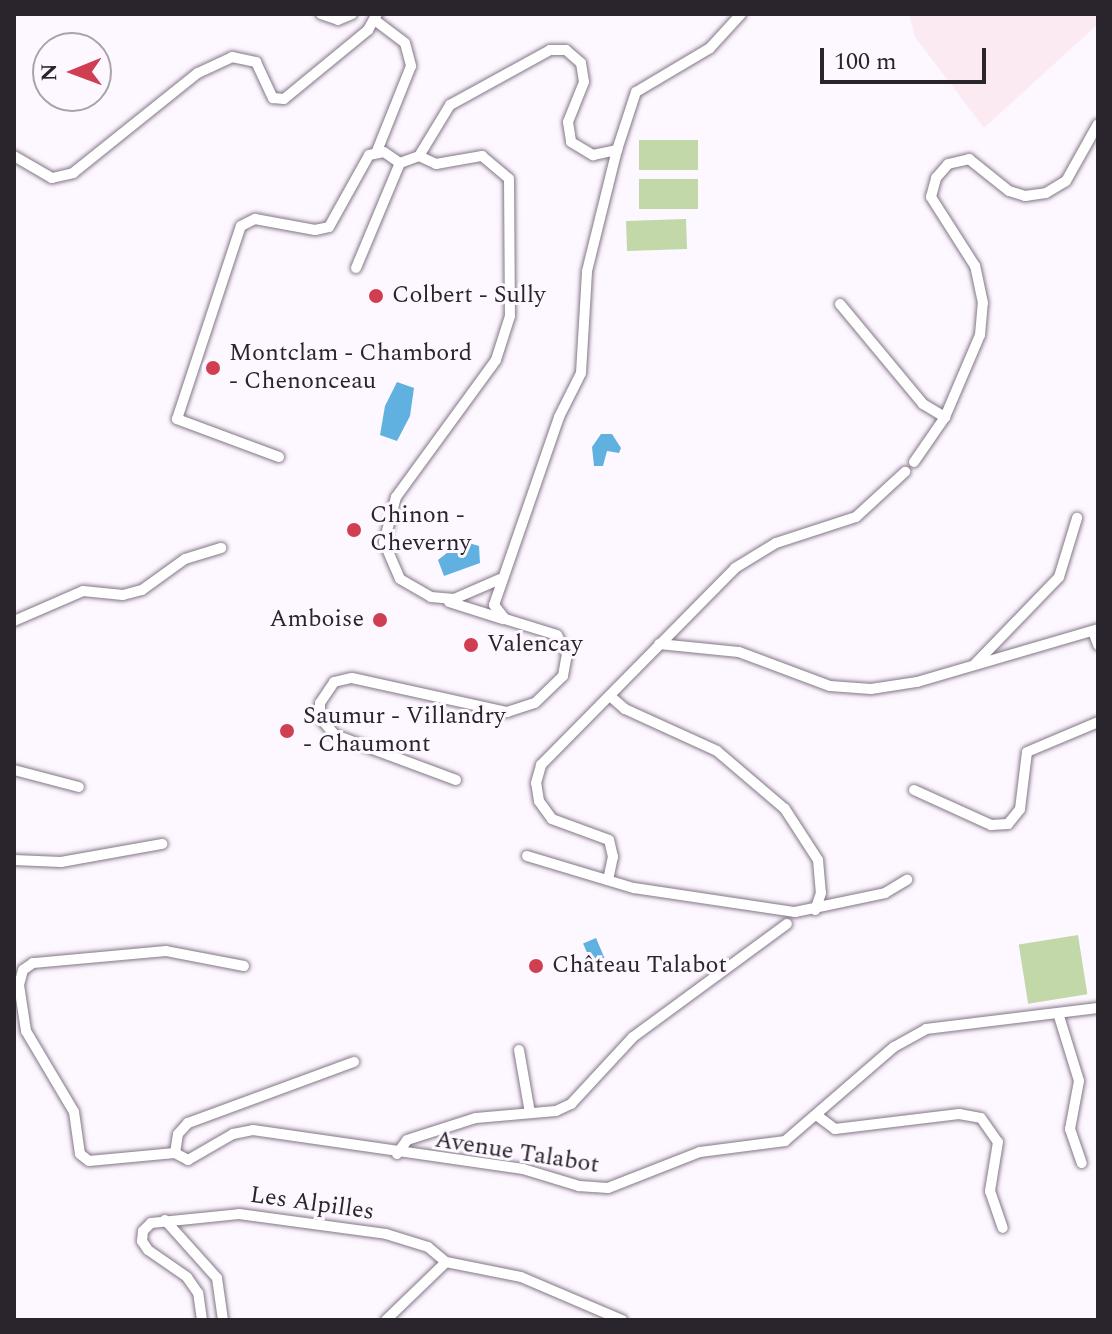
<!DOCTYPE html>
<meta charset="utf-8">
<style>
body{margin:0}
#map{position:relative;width:1112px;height:1334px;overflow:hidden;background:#fdf7ff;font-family:Spectral,serif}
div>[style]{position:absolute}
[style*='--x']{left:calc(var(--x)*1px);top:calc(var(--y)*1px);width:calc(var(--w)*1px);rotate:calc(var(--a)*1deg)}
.education>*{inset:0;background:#fceaf3}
.green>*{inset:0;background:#c2d8a8;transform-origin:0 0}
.water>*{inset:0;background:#60b0e0;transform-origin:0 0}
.roads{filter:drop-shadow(0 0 2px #837687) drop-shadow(0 0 2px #837687)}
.street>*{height:10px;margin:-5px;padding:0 5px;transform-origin:5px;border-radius:5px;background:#fff}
.dots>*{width:22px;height:22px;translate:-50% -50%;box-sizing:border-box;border:4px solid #fdf7ff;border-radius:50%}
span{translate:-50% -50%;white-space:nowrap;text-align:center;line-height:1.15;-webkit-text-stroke:6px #fdf7ff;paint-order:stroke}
.poi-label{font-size:24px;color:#2a252c}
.left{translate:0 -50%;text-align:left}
.right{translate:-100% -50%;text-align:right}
.street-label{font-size:24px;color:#2a252c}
.frame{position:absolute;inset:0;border:16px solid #2a252c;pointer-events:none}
.north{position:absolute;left:32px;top:32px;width:80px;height:80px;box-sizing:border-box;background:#fdf7ff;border:2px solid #a9a3ab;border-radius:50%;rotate:269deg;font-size:22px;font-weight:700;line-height:32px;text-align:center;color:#2a252c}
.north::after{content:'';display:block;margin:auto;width:28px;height:36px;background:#cf3f51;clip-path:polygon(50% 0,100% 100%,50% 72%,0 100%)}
.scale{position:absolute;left:820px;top:48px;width:166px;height:36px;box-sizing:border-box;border:4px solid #2a252c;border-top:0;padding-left:10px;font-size:24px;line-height:28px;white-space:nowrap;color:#2a252c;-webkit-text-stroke:6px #fdf7ff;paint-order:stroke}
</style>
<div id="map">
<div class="education">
<div style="clip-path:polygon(909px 14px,1098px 14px,1098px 24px,984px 128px,915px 37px)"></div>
</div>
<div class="green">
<div style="left:639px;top:140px;width:59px;height:30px"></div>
<div style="left:639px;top:179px;width:59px;height:30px"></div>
<div style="left:686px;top:219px;width:30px;height:60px;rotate:88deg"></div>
<div style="left:1078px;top:935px;width:60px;height:60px;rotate:81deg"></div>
</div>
<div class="water">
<div style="clip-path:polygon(397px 382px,414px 388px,410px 416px,397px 441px,380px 435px,385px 406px)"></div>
<div style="clip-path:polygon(601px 434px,612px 434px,621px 448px,619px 453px,607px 451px,603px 466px,594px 466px,592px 447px)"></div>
<div style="clip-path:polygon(462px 541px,479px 546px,480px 563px,444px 576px,438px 560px)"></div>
<div style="left:596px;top:938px;width:28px;height:14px;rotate:67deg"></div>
</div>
<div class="roads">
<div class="street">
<div style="--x:321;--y:14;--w:18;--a:19"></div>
<div style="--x:338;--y:20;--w:15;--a:-23"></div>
<div style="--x:376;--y:21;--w:36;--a:37"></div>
<div style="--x:405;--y:43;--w:24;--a:75"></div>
<div style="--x:411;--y:66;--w:92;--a:111.8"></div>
<div style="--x:14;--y:156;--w:44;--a:30.1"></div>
<div style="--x:52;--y:178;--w:22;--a:-13"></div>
<div style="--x:73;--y:173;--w:160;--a:-38.7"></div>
<div style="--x:198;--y:73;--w:38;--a:-25"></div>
<div style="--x:232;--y:57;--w:25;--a:12"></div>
<div style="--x:256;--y:62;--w:40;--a:65"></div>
<div style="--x:273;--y:98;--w:11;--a:5"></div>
<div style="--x:284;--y:99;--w:109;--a:-39.4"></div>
<div style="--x:368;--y:30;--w:18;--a:-61"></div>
<div style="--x:419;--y:156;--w:19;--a:25"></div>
<div style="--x:436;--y:164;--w:47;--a:-9.9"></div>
<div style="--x:482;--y:156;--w:35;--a:40"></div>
<div style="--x:509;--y:179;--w:137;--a:89.6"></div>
<div style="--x:510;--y:316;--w:46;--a:107.7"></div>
<div style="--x:496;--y:360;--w:170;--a:126.1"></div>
<div style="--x:396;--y:497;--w:47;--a:104.9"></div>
<div style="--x:384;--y:542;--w:40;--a:66.6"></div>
<div style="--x:400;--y:579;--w:36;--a:30"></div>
<div style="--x:431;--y:597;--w:23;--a:5"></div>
<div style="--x:454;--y:599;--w:50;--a:-23.5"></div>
<div style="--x:356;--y:268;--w:114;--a:-67.3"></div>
<div style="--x:840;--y:304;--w:130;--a:50.3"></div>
<div style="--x:923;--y:404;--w:26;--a:31"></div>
<div style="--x:279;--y:457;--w:109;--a:-159.6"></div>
<div style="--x:177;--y:419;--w:203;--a:-71.7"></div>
<div style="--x:241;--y:226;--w:16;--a:-27"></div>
<div style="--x:255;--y:219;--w:61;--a:10.4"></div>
<div style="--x:315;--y:230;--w:14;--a:-12"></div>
<div style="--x:329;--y:227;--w:82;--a:-60.9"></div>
<div style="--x:369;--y:155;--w:15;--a:-11"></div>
<div style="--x:384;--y:152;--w:19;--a:35"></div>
<div style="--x:400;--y:163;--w:20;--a:-20"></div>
<div style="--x:419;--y:156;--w:60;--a:-58.7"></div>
<div style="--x:450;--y:105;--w:114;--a:-28.8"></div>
<div style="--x:550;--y:50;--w:16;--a:0"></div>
<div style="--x:566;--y:50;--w:20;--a:41"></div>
<div style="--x:581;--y:63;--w:19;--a:81"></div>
<div style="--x:584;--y:82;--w:43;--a:111.8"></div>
<div style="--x:568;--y:122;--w:20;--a:81"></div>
<div style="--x:571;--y:142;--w:26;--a:31"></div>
<div style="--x:593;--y:155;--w:25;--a:-12"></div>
<div style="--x:617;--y:150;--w:61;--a:-71.9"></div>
<div style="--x:636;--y:92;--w:86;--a:-30.7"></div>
<div style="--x:710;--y:48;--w:46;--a:-47.6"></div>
<div style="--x:914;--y:462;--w:55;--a:-55.4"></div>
<div style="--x:945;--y:417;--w:89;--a:-66.9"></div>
<div style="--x:980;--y:335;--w:32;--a:-85"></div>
<div style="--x:983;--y:303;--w:38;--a:-102"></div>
<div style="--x:975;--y:266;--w:82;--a:-122.5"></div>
<div style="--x:931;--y:197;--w:20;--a:-75"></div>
<div style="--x:936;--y:178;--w:18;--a:-49"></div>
<div style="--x:948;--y:164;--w:22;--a:-13"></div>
<div style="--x:969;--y:159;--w:51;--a:38.7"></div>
<div style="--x:1009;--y:191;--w:17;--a:17"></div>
<div style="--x:1025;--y:196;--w:21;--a:-8"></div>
<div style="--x:1046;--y:193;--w:23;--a:-31"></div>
<div style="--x:1066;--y:181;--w:65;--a:-60.7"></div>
<div style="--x:449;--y:602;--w:57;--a:17.5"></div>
<div style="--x:14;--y:621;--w:75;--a:-23.5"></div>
<div style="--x:83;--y:591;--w:40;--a:5.7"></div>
<div style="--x:123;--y:595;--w:20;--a:-15"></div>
<div style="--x:142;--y:590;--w:53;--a:-35.8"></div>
<div style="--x:185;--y:559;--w:38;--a:-17"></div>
<div style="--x:1093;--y:631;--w:15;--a:70"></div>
<div style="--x:659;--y:644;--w:80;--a:5.7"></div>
<div style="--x:739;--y:652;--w:97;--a:20.5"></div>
<div style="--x:830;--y:686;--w:41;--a:4.2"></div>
<div style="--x:871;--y:689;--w:47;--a:-8.7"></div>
<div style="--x:917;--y:682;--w:189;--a:-16.3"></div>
<div style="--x:975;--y:664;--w:121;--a:-46"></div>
<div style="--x:1059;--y:577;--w:62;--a:-73"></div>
<div style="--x:610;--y:696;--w:20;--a:41"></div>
<div style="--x:625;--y:709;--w:101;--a:24.5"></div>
<div style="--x:717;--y:751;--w:89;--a:40.5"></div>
<div style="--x:785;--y:809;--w:61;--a:57.1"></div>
<div style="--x:818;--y:860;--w:33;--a:85"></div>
<div style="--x:821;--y:893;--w:18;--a:109"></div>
<div style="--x:14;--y:770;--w:67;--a:14.7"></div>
<div style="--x:456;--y:780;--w:129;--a:-159.6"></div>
<div style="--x:335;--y:735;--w:23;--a:-131"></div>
<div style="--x:320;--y:718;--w:15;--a:-90"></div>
<div style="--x:320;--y:703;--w:25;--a:-56"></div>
<div style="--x:334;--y:682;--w:18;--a:-13"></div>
<div style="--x:352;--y:678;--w:159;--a:12.4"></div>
<div style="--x:507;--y:712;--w:29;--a:-18"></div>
<div style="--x:535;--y:703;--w:39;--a:-44"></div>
<div style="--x:563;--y:676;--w:22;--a:-80"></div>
<div style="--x:567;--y:654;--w:21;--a:-118"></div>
<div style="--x:557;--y:635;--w:54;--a:-162.9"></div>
<div style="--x:505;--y:619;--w:18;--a:-128"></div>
<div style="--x:494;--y:605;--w:199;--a:-70.9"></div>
<div style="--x:559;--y:417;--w:49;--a:-63.4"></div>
<div style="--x:581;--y:373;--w:102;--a:-86.6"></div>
<div style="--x:587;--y:271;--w:125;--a:-76.1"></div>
<div style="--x:914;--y:790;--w:85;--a:24.4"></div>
<div style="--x:991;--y:825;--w:17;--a:-3"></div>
<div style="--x:1008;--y:824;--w:19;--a:-51"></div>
<div style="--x:1020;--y:809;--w:57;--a:-83"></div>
<div style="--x:1027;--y:752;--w:77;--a:-22.9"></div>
<div style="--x:527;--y:856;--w:112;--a:16.7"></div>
<div style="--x:634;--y:888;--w:163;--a:8.5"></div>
<div style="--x:795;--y:912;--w:92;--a:-11.9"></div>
<div style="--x:885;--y:893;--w:26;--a:-31"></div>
<div style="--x:14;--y:860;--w:47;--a:2.4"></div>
<div style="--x:61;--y:862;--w:103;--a:-10.1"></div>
<div style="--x:608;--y:880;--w:24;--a:-78"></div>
<div style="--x:613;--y:857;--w:17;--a:-103"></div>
<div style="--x:609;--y:840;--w:61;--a:-159.8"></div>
<div style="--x:552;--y:819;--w:22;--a:-126"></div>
<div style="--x:539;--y:801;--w:18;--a:-99"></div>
<div style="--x:536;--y:783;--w:19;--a:-74"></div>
<div style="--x:541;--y:765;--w:276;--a:-45.4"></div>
<div style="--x:735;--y:568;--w:48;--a:-31.4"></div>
<div style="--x:776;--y:543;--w:84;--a:-18"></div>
<div style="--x:856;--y:517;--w:67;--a:-42.6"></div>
<div style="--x:244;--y:966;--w:79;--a:-169.1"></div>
<div style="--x:166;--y:951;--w:134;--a:174.8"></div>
<div style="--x:33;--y:963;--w:12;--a:145"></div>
<div style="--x:23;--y:970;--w:16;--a:105"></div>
<div style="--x:19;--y:985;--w:47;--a:81.3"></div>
<div style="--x:26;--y:1031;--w:94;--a:59.3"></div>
<div style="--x:74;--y:1112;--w:42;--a:81.9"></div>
<div style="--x:80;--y:1154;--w:11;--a:38"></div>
<div style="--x:89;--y:1161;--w:86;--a:-5.3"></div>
<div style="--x:175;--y:1153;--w:15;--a:28"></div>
<div style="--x:188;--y:1160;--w:52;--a:-30"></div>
<div style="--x:233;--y:1134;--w:20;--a:-11"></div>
<div style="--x:253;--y:1130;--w:273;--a:8.2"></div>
<div style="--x:523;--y:1169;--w:59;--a:16.9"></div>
<div style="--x:579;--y:1186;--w:29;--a:4"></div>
<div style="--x:608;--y:1188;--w:99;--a:-21.4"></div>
<div style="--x:700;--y:1152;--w:86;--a:-7.4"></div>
<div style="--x:785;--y:1141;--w:144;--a:-40.8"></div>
<div style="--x:894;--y:1047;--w:37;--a:-29"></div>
<div style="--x:926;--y:1029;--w:173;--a:-7"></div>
<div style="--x:1058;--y:1013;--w:71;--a:72.8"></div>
<div style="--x:1079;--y:1081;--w:49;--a:100.6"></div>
<div style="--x:1070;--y:1129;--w:36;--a:71"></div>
<div style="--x:519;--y:1050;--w:64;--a:80.1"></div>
<div style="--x:819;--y:1117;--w:20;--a:37"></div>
<div style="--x:835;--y:1129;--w:125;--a:-6.9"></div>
<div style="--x:959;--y:1114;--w:22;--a:10"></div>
<div style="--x:981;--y:1118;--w:29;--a:55"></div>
<div style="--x:998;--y:1142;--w:50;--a:99.3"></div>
<div style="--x:990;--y:1191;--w:39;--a:71"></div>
<div style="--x:175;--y:1153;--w:19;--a:-81"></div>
<div style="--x:178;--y:1134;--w:15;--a:-48"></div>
<div style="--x:188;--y:1123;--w:177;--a:-20.2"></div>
<div style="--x:397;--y:1154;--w:17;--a:-54"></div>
<div style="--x:407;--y:1140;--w:72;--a:-17.7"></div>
<div style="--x:476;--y:1118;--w:80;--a:-5"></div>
<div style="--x:556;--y:1111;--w:17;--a:-25"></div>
<div style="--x:571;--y:1104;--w:91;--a:-47.2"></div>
<div style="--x:633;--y:1037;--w:191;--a:-36.3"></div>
<div style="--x:165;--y:1220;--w:78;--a:48.1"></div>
<div style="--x:217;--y:1278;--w:42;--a:81.9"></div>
<div style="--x:202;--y:1320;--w:27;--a:-98"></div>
<div style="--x:198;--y:1293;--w:19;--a:-125"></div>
<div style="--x:187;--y:1277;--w:47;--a:-145.3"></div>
<div style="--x:148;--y:1250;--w:11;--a:-124"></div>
<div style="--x:142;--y:1241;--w:10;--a:-84"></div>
<div style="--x:143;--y:1231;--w:11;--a:-45"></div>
<div style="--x:151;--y:1223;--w:88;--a:-5.8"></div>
<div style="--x:239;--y:1214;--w:148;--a:7.7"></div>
<div style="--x:386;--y:1234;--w:44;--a:17.2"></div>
<div style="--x:428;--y:1247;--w:23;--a:40"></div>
<div style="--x:446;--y:1262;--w:76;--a:11.3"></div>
<div style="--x:521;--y:1277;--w:110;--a:23.1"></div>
<div style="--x:386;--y:1320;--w:83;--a:-44"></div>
</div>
</div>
<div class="dots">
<div style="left:376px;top:296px;background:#cf3f51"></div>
<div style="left:213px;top:368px;background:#cf3f51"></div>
<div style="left:354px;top:530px;background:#cf3f51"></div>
<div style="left:380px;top:620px;background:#cf3f51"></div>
<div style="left:471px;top:645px;background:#cf3f51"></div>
<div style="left:287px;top:731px;background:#cf3f51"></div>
<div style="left:536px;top:966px;background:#cf3f51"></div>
</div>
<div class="poi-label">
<span class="left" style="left:392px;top:296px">Colbert - Sully</span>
<span class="left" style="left:229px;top:368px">Montclam - Chambord<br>- Chenonceau</span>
<span class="left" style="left:370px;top:530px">Chinon -<br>Cheverny</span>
<span class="right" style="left:364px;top:620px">Amboise</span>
<span class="left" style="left:487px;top:645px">Valencay</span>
<span class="left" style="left:303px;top:731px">Saumur - Villandry<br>- Chaumont</span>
<span class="left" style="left:552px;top:966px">Château Talabot</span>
</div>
<div class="street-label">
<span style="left:517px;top:1153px;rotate:9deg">Avenue Talabot</span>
<span style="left:312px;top:1204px;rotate:8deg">Les Alpilles</span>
</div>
<div class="frame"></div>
<div class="north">N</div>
<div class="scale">100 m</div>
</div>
